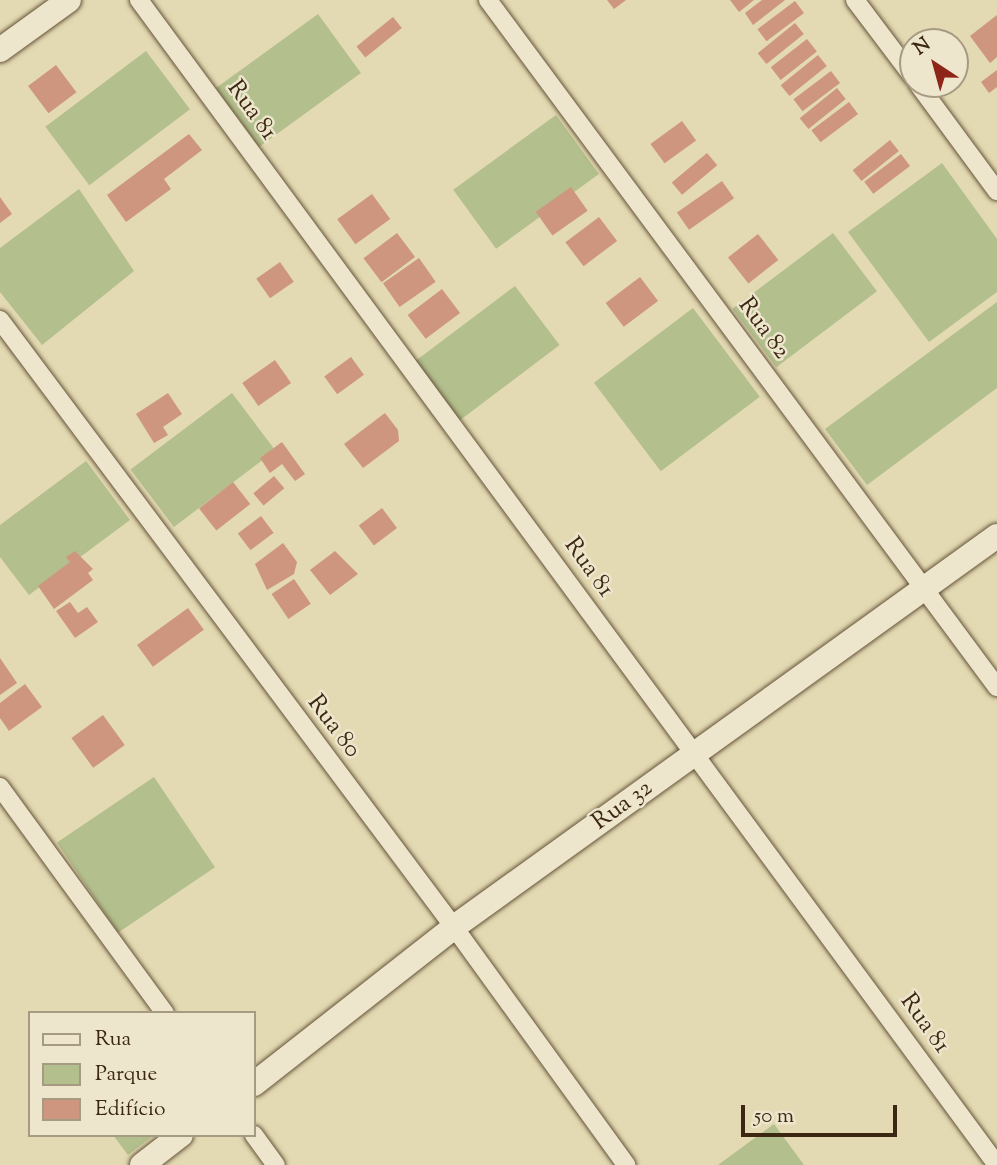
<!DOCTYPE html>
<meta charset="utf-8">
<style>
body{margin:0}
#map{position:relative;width:997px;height:1165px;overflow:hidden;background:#e3d9b2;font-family:"Sorts Mill Goudy",serif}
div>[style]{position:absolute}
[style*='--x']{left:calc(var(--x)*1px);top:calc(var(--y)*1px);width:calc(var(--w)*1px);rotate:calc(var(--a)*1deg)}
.green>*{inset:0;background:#b3bf8d;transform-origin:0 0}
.building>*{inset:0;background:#ce967f;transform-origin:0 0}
.roads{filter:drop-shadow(0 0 2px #66543a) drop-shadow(0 0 2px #66543a)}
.street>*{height:18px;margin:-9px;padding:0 9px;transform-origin:9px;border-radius:9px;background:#ede6cd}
.secondary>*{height:24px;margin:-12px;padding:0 12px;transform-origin:12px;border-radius:12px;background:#ede6cd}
span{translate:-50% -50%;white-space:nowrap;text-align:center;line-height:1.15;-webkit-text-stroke:5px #ede6cd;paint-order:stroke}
.street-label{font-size:24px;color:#3c2812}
.legend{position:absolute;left:28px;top:1011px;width:228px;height:126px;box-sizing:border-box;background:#ede6cd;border:2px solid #a69a82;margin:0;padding:9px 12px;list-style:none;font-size:21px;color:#3c2812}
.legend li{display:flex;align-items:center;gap:14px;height:35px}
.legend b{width:35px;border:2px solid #a69a82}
.north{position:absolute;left:899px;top:28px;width:70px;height:70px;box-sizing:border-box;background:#ede6cd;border:2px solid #a69a82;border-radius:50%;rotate:324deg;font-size:19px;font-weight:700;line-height:28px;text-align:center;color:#3c2812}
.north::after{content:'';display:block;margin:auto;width:24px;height:32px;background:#8f2418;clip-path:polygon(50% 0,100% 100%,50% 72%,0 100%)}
.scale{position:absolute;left:741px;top:1105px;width:156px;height:32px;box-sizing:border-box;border:4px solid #3c2812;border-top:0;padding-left:9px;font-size:21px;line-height:24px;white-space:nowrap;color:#3c2812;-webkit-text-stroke:5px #ede6cd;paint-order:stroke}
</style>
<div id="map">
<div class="green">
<div style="left:318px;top:14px;width:73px;height:126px;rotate:54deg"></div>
<div style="left:146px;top:51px;width:73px;height:126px;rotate:53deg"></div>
<div style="left:556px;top:115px;width:73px;height:127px;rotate:54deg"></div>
<div style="clip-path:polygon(942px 163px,997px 239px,997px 292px,929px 342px,848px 232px)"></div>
<div style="clip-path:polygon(79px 189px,134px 271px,42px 345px,0 292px,0 248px)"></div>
<div style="left:833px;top:233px;width:73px;height:126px;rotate:53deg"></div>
<div style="left:515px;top:286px;width:74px;height:126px;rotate:53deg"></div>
<div style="clip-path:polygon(997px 302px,997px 388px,867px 485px,825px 429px)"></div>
<div style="left:693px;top:308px;width:111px;height:124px;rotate:53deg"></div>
<div style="left:232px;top:393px;width:72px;height:127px;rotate:53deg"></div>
<div style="clip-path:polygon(86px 461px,130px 520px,29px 595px,0 557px,0 525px)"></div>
<div style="left:154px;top:777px;width:109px;height:117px;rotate:56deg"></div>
<div style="clip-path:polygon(774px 1124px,804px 1165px,718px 1165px)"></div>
<div style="clip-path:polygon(113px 1135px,154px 1135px,128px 1155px)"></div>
</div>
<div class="building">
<div style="clip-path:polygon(607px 0,626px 0,614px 9px)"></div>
<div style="clip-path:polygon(730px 0,754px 0,739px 12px)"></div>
<div style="clip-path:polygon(762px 0,785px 0,753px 25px,745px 13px)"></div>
<div style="left:795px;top:1px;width:15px;height:47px;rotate:53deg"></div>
<div style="clip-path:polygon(997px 15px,997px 57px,990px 63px,970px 36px)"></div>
<div style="left:393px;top:17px;width:14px;height:47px;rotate:51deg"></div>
<div style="left:795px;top:23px;width:14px;height:48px;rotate:51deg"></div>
<div style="left:807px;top:39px;width:16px;height:46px;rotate:52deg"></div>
<div style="left:818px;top:55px;width:14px;height:48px;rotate:51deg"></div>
<div style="left:56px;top:65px;width:34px;height:35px;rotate:53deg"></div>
<div style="clip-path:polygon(997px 70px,997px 87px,989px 93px,981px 82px)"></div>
<div style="left:831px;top:71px;width:15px;height:47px;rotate:53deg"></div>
<div style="left:837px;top:88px;width:14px;height:48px;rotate:51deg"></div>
<div style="left:849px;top:102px;width:15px;height:47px;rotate:53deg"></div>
<div style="left:682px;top:121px;width:24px;height:39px;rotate:54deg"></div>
<div style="clip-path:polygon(189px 134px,202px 150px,164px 179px,171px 189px,126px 222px,107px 195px)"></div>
<div style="left:890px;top:140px;width:14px;height:48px;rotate:51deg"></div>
<div style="left:707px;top:153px;width:16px;height:46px;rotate:50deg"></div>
<div style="left:901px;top:154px;width:15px;height:46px;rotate:53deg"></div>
<div style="left:722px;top:181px;width:21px;height:55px;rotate:55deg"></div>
<div style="left:571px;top:187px;width:29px;height:43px;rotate:55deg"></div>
<div style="left:372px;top:194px;width:31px;height:43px;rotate:54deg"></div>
<div style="clip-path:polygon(0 197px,12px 214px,0 223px)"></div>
<div style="left:599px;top:217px;width:30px;height:42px;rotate:53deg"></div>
<div style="left:397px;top:233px;width:30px;height:42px;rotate:53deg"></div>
<div style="left:758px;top:234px;width:33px;height:38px;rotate:52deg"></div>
<div style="left:419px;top:258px;width:29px;height:44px;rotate:55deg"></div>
<div style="left:280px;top:262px;width:24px;height:29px;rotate:55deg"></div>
<div style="left:640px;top:277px;width:30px;height:43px;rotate:53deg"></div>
<div style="left:442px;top:289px;width:30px;height:43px;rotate:53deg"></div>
<div style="left:351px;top:357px;width:22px;height:33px;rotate:54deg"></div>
<div style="left:275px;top:360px;width:28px;height:40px;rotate:55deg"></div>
<div style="clip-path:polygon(168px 393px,182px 414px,163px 427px,168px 435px,154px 443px,136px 414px)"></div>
<div style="clip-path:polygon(385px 413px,398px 430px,399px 441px,363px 468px,344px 444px)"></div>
<div style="clip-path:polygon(282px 442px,305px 474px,295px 481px,282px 464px,270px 473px,260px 458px)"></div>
<div style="left:274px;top:476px;width:16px;height:27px;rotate:50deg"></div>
<div style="left:233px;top:482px;width:28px;height:43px;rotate:52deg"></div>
<div style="left:382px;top:508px;width:25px;height:29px;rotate:53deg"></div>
<div style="left:261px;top:516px;width:21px;height:29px;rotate:53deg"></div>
<div style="clip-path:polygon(283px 543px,297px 562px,294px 574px,267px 590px,255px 564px)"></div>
<div style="clip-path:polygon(75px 551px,93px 569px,88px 573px,93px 580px,54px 609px,38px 586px,70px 562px,66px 557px)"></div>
<div style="clip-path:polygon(335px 551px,358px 574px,330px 595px,310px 570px)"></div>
<div style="left:294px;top:579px;width:30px;height:27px;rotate:56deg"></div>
<div style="clip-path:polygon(70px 602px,78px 613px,87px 607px,98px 622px,75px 638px,56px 611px)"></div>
<div style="left:188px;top:608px;width:27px;height:63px;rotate:54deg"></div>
<div style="clip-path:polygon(0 658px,17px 683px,0 695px)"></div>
<div style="clip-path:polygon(25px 684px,42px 707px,9px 731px,0 718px,0 703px)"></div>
<div style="left:103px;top:715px;width:37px;height:39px;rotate:54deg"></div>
</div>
<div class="roads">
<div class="street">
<div style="--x:139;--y:0;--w:1447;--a:53.63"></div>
<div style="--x:488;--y:0;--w:855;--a:53.47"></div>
<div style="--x:855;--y:0;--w:96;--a:53"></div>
<div style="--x:918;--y:84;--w:133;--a:53.6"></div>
<div style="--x:0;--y:320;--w:758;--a:53.21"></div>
<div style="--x:454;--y:927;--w:294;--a:54.1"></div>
<div style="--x:0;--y:787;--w:280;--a:53.9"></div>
<div style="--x:254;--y:1135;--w:37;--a:54"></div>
</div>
<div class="secondary">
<div style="--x:0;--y:50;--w:85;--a:-35.9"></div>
<div style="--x:254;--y:1084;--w:254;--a:-38.1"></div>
<div style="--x:454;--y:927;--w:669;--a:-35.76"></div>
<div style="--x:142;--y:1165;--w:49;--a:-37.6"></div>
</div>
</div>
<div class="street-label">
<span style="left:251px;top:111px;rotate:54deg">Rua 81</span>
<span style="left:763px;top:329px;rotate:54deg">Rua 82</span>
<span style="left:588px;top:568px;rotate:54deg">Rua 81</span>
<span style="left:333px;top:727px;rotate:53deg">Rua 80</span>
<span style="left:623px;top:806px;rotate:-36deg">Rua 32</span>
<span style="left:924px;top:1024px;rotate:54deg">Rua 81</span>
</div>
<ul class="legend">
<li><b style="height:9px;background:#ede6cd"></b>Rua</li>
<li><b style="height:19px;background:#b3bf8d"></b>Parque</li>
<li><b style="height:19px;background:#ce967f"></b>Edifício</li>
</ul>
<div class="north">N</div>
<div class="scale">50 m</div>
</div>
